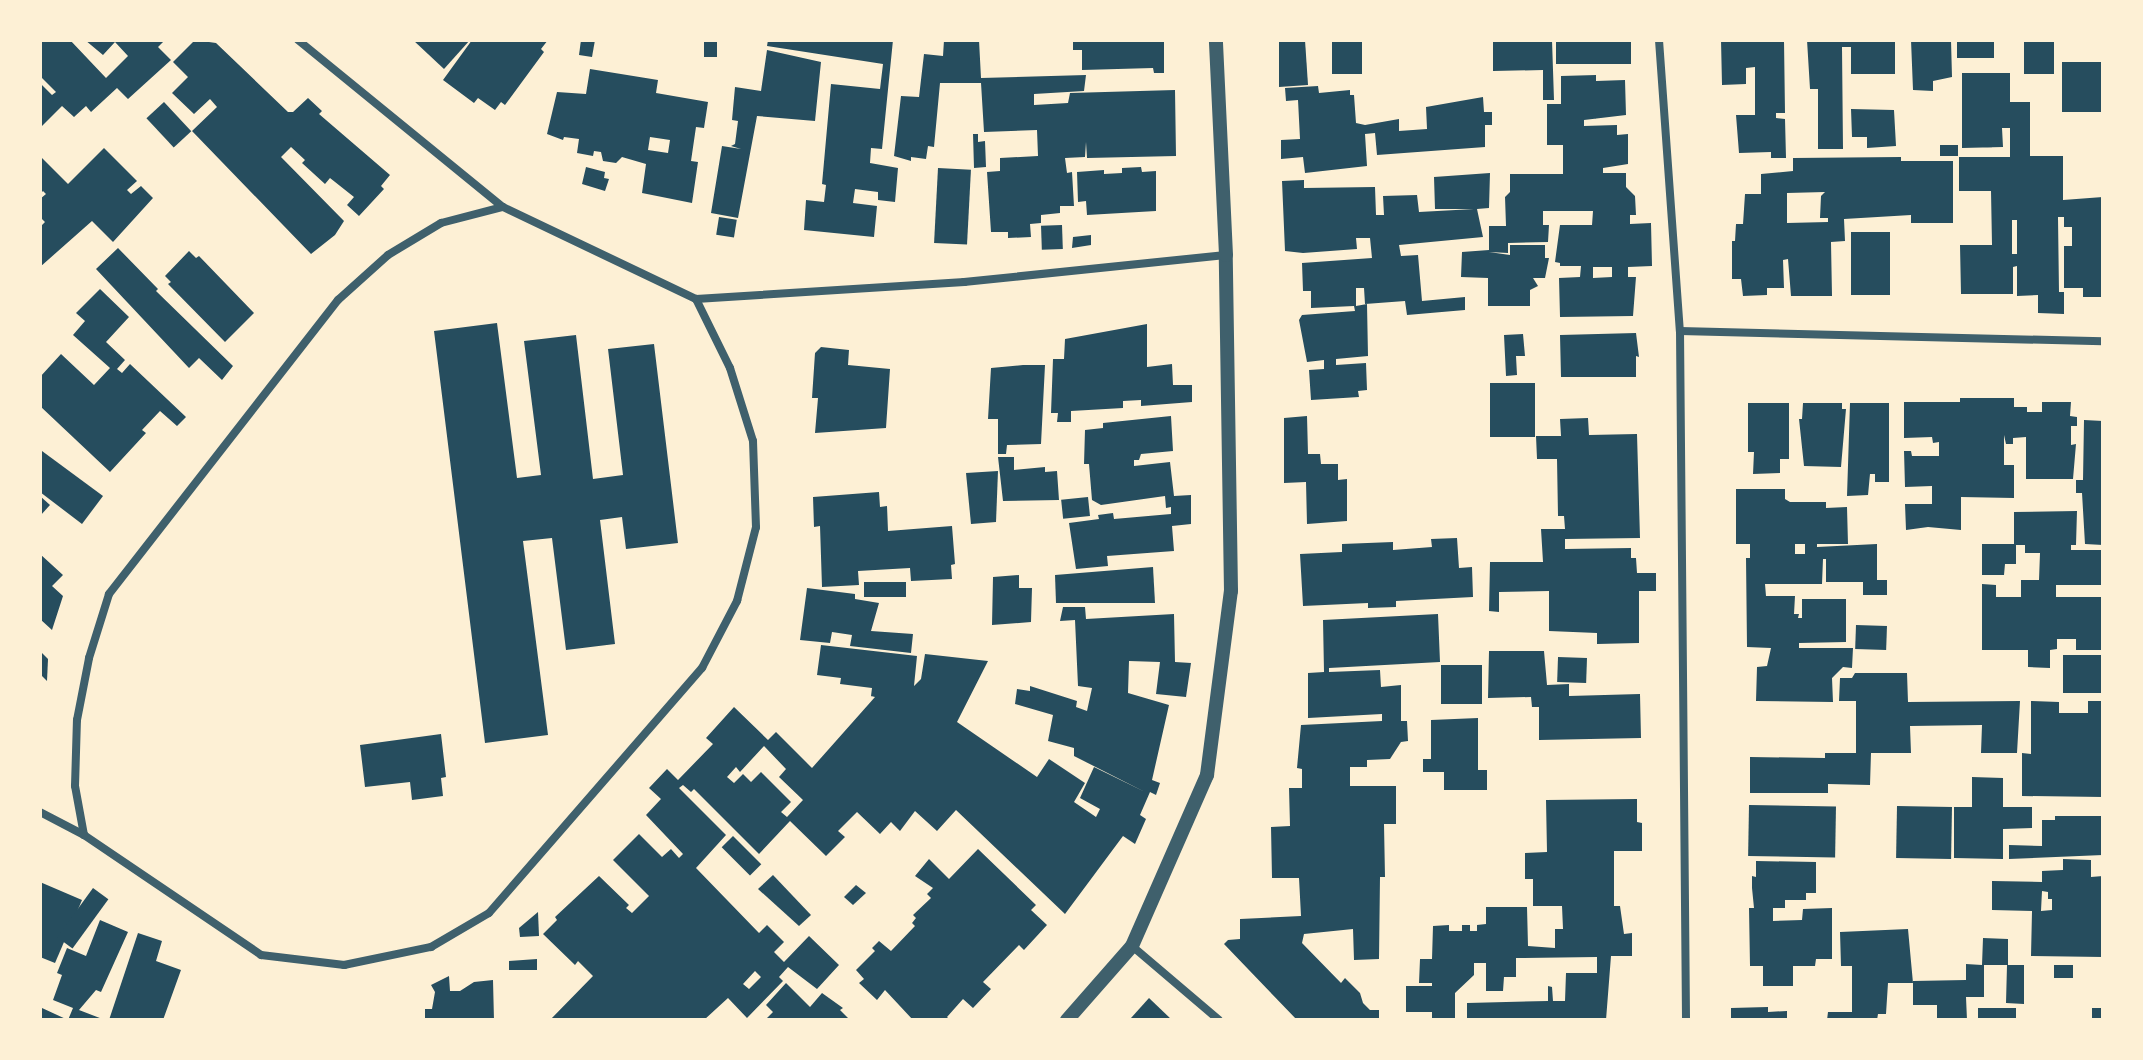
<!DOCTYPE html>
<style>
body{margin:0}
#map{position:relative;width:2143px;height:1060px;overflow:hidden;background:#fdf0d5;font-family:Cabin,sans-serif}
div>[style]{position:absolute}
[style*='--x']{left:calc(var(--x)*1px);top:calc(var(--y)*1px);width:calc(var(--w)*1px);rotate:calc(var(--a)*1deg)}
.building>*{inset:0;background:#264d5e;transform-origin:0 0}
.minor>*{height:8px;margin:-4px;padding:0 4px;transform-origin:4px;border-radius:4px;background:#3f606c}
.tertiary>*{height:14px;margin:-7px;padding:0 7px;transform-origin:7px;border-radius:7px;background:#3f606c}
span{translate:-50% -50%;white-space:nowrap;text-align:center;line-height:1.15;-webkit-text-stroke:7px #fdf0d5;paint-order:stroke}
.frame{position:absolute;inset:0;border:42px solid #fdf0d5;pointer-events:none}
</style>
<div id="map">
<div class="building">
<div style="clip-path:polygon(40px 40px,70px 40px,106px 78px,128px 56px,115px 42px,103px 55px,85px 40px,165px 40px,158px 47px,171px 60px,128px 99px,117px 88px,91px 112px,86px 106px,74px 117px,62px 106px,40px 128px,40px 83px,52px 95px,56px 92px,40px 76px)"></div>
<div style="clip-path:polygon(195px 40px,216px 43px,288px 112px,293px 112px,308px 98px,322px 111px,319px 114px,390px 175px,381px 186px,384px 189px,359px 216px,347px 205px,354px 197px,330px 178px,325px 184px,302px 163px,305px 160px,291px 147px,281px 157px,344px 221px,335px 235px,311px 254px,192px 131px,217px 107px,210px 99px,194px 114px,172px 93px,188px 77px,173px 62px)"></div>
<div style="clip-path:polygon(413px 40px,470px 40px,444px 69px)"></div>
<div style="clip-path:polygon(472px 40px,548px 40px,541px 49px,544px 52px,505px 105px,501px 102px,495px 110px,478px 98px,474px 103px,443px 80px)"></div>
<div style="clip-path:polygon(581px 40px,595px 40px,592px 57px,579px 55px)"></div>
<div style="left:704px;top:40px;width:13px;height:17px"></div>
<div style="clip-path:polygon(768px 40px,893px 40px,882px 149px,871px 148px,870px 163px,898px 168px,895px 202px,878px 200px,878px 192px,855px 189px,853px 203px,877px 206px,874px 237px,804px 230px,806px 200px,824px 202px,826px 185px,822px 184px,831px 84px,880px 89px,883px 64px,767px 46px)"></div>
<div style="clip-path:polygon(944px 40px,979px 40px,981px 78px,1086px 75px,1084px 91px,1034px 94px,1034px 105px,1068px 103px,1070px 93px,1175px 90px,1176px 156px,1087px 158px,1086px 142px,1085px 157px,1065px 158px,1067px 173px,1072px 172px,1074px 206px,1060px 206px,1060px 213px,1041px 215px,1041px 223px,1030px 224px,1031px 237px,1008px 238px,1008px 232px,991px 232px,987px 172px,1000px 171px,1000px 158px,1038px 156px,1037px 130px,984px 132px,981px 83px,940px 83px,934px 147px,928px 146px,926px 159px,911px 157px,911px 161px,894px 156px,901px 96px,919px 97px,924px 54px,943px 56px)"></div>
<div style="clip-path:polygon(1073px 40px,1164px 40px,1164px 73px,1154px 73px,1153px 68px,1082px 70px,1082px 50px,1073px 50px)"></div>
<div style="clip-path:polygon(1279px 40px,1305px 40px,1308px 85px,1279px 87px)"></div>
<div style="left:1332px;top:40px;width:30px;height:34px"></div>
<div style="clip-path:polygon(1493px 40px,1552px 40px,1554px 100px,1543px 100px,1543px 70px,1493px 71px)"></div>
<div style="left:1556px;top:40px;width:75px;height:24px"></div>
<div style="clip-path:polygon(1721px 40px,1784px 40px,1785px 113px,1776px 113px,1776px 118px,1785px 119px,1786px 158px,1771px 158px,1771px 152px,1739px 153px,1736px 115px,1755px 115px,1755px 67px,1746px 68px,1746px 84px,1722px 85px)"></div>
<div style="clip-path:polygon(1807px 40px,1895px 40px,1895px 74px,1851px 74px,1851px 47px,1842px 47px,1843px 149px,1818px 149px,1818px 89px,1810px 89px)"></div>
<div style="clip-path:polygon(1911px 40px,1951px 40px,1952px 77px,1933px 81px,1933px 91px,1913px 90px)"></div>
<div style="left:1957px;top:40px;width:37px;height:18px"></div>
<div style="left:2024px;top:40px;width:30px;height:34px"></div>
<div style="clip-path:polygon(767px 50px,821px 62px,815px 121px,757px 116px,738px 218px,711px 213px,722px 146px,741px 149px,731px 146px,735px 144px,738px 121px,732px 120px,735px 87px,761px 91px)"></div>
<div style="left:2062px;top:62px;width:39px;height:50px"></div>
<div style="clip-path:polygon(evenodd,590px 69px,658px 80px,656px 93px,708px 102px,704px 128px,696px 127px,691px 161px,698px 162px,692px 203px,642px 193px,646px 164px,622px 157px,616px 163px,603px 161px,601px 152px,594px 151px,593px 156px,577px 153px,579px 139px,564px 137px,563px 140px,547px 134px,557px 92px,586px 94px,590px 69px,650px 137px,670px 140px,668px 153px,648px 150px,650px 137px)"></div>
<div style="clip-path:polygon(evenodd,1962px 73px,2010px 73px,2010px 102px,2030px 102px,2030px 156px,2063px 156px,2063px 200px,2103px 197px,2103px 297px,2083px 297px,2083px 288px,2064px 288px,2064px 246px,2072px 246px,2072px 227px,2064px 227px,2064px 217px,2058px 217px,2059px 292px,2064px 292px,2064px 314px,2038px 313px,2038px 295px,2017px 296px,2017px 266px,2013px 267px,2013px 294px,1961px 294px,1960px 245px,1992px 245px,1991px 191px,1959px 191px,1959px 157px,2010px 157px,2010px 128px,2002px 128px,2003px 147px,1962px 148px,1962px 73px,2012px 220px,2017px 220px,2017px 254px,2012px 254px,2012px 220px)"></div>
<div style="clip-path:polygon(evenodd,1596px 75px,1596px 81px,1625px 80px,1626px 115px,1584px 120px,1584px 126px,1617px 125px,1617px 135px,1628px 134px,1628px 164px,1603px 168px,1603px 173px,1626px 173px,1626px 187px,1635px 196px,1636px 215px,1630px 215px,1630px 224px,1651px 223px,1652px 266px,1628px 267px,1628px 277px,1636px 277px,1633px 316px,1560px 317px,1559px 278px,1580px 277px,1581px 266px,1560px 266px,1560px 263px,1555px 262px,1560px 225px,1592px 225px,1593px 211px,1543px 211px,1543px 225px,1549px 225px,1548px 242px,1508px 243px,1508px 253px,1489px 252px,1510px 255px,1510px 245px,1545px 245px,1545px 258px,1549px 258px,1545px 278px,1533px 278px,1538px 286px,1530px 290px,1530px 306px,1488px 306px,1488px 278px,1461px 277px,1462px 252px,1489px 250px,1489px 226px,1506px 226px,1505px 197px,1510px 192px,1510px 174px,1563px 174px,1563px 145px,1547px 145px,1547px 104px,1561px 104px,1561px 76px,1596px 75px,1593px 267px,1612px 267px,1612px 277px,1593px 278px,1593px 267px)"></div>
<div style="clip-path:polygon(1318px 86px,1319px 93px,1350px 90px,1350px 95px,1354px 95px,1356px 123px,1365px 125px,1399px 119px,1399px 131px,1427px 129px,1426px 107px,1483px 97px,1484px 112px,1492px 112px,1492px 125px,1485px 125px,1485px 147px,1377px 155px,1375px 133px,1365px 134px,1367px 166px,1305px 173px,1303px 157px,1281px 159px,1281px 140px,1300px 139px,1298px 100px,1286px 101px,1285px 88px)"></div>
<div style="left:164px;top:102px;width:40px;height:24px;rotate:47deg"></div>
<div style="clip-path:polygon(1851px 109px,1894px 110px,1896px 146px,1867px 148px,1867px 137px,1852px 137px)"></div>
<div style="clip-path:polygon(973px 134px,978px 134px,978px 142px,985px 141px,986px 167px,974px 168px)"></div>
<div style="left:1940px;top:145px;width:18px;height:11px"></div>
<div style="clip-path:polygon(104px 148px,137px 181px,127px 190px,131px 194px,141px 186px,153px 198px,113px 242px,92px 221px,40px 267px,40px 227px,45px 222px,40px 217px,40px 199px,46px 194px,43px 191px,40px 194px,40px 156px,68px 184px)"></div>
<div style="clip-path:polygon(evenodd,1901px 157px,1901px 161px,1953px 161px,1953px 223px,1911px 223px,1911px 215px,1844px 219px,1845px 241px,1831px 242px,1832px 296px,1791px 296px,1788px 259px,1783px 260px,1784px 288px,1767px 288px,1767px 295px,1743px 296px,1741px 279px,1732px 279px,1732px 241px,1735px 241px,1736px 224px,1743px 224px,1745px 194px,1761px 194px,1761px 174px,1793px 171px,1793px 158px,1901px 157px,1825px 192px,1821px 196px,1820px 218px,1828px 218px,1828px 222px,1787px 223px,1787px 193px,1825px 192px)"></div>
<div style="clip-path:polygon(586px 167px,605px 172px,604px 178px,609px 179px,605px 191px,582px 184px)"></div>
<div style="clip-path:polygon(1141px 167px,1142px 172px,1156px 171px,1156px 211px,1087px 215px,1086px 201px,1078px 202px,1077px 172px,1104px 170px,1104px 174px,1122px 173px,1122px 168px)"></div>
<div style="left:938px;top:168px;width:33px;height:75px;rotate:3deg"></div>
<div style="clip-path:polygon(1490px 173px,1489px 208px,1477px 209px,1483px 237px,1399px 245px,1401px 256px,1418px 255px,1422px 301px,1465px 297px,1465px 310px,1407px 315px,1405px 301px,1365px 304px,1364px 288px,1356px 288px,1356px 306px,1367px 304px,1368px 356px,1336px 359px,1336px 365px,1366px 363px,1367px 390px,1358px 391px,1359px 397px,1311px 400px,1309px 370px,1324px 369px,1324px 360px,1307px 362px,1299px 320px,1302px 315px,1355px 311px,1354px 306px,1311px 308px,1311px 291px,1303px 291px,1302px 263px,1372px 258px,1370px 238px,1356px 238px,1357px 249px,1303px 253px,1285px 251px,1282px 181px,1304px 180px,1304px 188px,1375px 187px,1376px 215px,1384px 215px,1383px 196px,1417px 195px,1419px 212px,1474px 209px,1435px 209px,1434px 177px)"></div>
<div style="left:719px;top:217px;width:18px;height:18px;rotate:9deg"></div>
<div style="left:1062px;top:225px;width:24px;height:21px;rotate:88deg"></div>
<div style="left:1851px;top:232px;width:39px;height:63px"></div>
<div style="clip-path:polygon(1091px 235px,1091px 245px,1072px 248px,1073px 237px)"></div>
<div style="clip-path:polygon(118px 248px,158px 289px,156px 291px,233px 366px,222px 380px,199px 358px,189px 368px,96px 269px)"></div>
<div style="clip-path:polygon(189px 251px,196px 258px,199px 256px,254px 313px,225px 342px,168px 284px,171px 282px,165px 276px)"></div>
<div style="clip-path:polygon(100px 289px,129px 317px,106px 342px,125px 360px,117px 369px,122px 373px,130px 364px,186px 417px,177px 426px,160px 411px,142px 430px,146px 433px,110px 472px,40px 406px,40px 377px,61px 354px,94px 385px,110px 368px,73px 335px,85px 321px,76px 313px)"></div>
<div style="clip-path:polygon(497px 323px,517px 478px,541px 475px,524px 341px,576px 335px,593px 479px,623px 475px,608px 349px,654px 344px,678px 543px,626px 549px,622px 517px,600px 520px,615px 644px,566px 650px,552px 538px,523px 541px,548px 735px,485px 743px,434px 331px)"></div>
<div style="clip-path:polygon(1147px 324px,1147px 367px,1172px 364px,1173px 385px,1192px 385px,1192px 402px,1141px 406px,1141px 400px,1123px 401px,1123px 408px,1071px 411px,1071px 422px,1057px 422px,1058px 413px,1051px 413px,1053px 359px,1064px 359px,1065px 339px)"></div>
<div style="clip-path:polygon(1636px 333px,1639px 357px,1636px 356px,1636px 377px,1561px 377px,1560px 335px)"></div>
<div style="clip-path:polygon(1523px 334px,1525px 356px,1516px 356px,1517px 375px,1506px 376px,1504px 335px)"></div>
<div style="clip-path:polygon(821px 347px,849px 350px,848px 365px,890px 369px,886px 428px,815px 433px,818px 398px,812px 398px,815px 353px)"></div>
<div style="clip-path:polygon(1023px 365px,1045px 365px,1041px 444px,1007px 445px,1006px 454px,998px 454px,998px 419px,988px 419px,991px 368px)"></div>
<div style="left:1490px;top:383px;width:45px;height:54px"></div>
<div style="clip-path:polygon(1960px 398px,2014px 398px,2014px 407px,2027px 407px,2027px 412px,2042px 412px,2042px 402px,2071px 402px,2070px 416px,2077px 417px,2077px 426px,2071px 426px,2071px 445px,2076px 444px,2073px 479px,2026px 479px,2026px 437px,2013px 438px,2013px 444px,2006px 444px,2004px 435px,2004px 465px,2014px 465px,2014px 498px,1961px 497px,1961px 530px,1928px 527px,1906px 530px,1905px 504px,1932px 504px,1932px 486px,1905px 487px,1904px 451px,1911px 451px,1912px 456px,1939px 456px,1939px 442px,1933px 443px,1932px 437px,1904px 438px,1904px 402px,1960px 402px)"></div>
<div style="clip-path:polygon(1748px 403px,1789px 403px,1789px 459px,1780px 459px,1780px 473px,1753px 474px,1754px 452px,1748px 452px)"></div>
<div style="clip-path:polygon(1803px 403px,1842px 403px,1842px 409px,1846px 409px,1841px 467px,1804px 466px,1799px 419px,1802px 419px)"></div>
<div style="clip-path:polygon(1850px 403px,1889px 403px,1889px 482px,1875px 482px,1875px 474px,1870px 474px,1868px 495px,1847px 496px)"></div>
<div style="clip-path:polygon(1171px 416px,1173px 451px,1141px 454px,1139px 460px,1134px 460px,1134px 466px,1170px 462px,1174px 496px,1191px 495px,1191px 524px,1172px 526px,1174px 551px,1107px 556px,1108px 566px,1076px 569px,1069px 523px,1099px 519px,1098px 515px,1113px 513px,1114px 519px,1171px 514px,1171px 507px,1166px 508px,1165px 496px,1101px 505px,1092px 500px,1089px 464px,1084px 464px,1085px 430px,1103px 428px,1103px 423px)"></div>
<div style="clip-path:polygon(1307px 416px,1308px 454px,1320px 454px,1321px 464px,1338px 464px,1338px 480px,1347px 479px,1347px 521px,1307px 524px,1306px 482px,1284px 483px,1284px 418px)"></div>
<div style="clip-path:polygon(1588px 418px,1589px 435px,1637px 434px,1640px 538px,1565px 539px,1565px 549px,1631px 548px,1631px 558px,1636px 558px,1637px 573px,1656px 573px,1656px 591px,1639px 591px,1639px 643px,1597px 644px,1597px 633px,1549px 631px,1549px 591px,1499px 592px,1499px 612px,1489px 611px,1490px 562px,1543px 562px,1541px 529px,1565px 529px,1564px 516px,1558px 516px,1557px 459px,1537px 459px,1536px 436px,1561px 436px,1560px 419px)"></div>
<div style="clip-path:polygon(2084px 420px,2103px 421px,2103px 545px,2085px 544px,2082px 493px,2076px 493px,2076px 480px,2083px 480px)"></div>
<div style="clip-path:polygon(42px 451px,103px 496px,82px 524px,40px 492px)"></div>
<div style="clip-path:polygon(998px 457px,1014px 457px,1014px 470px,1045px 467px,1045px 472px,1057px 471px,1059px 500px,1003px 501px)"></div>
<div style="clip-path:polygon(998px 471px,996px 522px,971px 524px,966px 473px)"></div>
<div style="clip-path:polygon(evenodd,1736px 489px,1785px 489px,1785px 499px,1790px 502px,1826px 502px,1826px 508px,1847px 507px,1848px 544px,1817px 544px,1817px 547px,1877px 544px,1877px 580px,1887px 580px,1887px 595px,1863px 595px,1863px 582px,1826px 582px,1826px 559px,1823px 559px,1822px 584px,1765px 584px,1766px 596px,1795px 596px,1794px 614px,1799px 614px,1798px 618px,1802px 618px,1802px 599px,1846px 599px,1846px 642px,1799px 643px,1799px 648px,1853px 648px,1852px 668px,1843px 667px,1832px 678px,1833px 702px,1756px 701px,1757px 667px,1767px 666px,1771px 648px,1747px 647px,1746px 558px,1750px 558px,1750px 544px,1736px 544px,1736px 489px,1795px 544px,1805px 544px,1805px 554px,1795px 554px,1795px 544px)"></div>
<div style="clip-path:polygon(879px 492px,880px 507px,887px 506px,888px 531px,952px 526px,955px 564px,951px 565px,952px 579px,911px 581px,910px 568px,858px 571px,859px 585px,822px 587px,820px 526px,814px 527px,813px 497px)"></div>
<div style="clip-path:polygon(40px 496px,50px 505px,40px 516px)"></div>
<div style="left:1088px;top:497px;width:19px;height:27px;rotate:84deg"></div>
<div style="clip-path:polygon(2077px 511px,2076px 545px,2071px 545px,2071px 550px,2103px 550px,2103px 585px,2056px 585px,2056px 597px,2103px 597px,2103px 650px,2076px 650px,2076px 639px,2057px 639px,2057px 649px,2050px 650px,2050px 668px,2028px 667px,2028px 650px,1982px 650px,1982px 584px,1996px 585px,1996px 597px,2021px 597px,2021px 580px,2039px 580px,2040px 553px,2025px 553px,2025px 545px,2016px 545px,2016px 564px,2005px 564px,2004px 575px,1982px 575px,1982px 544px,2014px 544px,2014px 512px)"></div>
<div style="clip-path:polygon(1457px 538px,1459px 568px,1472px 567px,1473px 597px,1396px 601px,1396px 607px,1368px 608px,1368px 603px,1303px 606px,1300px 554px,1342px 552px,1342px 544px,1393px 542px,1393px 550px,1432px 547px,1431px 539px)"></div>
<div style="clip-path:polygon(40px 554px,63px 575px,52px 586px,63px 596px,52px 630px,40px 619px)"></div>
<div style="clip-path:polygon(1153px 567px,1155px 603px,1056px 603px,1055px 575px)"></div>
<div style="clip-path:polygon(1019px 575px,1019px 588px,1032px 588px,1031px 622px,992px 625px,993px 577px)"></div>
<div style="left:906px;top:582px;width:15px;height:42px;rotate:90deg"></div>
<div style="clip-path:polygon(807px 588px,855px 594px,855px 599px,879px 603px,871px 631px,913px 634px,911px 653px,850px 646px,852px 635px,832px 632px,830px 643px,800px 640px)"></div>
<div style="clip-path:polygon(evenodd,1063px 607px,1085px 607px,1086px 619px,1174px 614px,1175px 662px,1191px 663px,1186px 697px,1156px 694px,1160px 662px,1129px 661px,1128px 693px,1169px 705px,1152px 780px,1160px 783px,1156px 795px,1150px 792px,1140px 815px,1146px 819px,1135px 844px,1123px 836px,1065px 914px,956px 810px,937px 831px,915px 811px,900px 831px,891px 822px,880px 834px,857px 812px,838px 831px,845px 837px,826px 856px,790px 821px,759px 854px,694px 789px,691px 792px,683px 785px,679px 788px,726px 835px,696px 868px,759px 933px,767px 925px,784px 942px,774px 952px,784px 962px,809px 936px,839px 965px,817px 989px,788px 967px,779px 977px,783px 981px,747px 1018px,728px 998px,704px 1020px,550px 1020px,593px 976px,578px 961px,575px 965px,543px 934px,557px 920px,555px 917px,599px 876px,629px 905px,626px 908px,632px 913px,649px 896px,613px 860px,639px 834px,662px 857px,671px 849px,679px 858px,683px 854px,646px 815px,661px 799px,649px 788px,667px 769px,678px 780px,713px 744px,706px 738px,734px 707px,768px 740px,776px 732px,812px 768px,875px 697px,871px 696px,872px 688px,840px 684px,841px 678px,817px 675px,821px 645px,917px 656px,914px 686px,921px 679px,925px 654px,988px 661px,957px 722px,1037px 777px,1049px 759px,1085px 783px,1074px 802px,1096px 817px,1100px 809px,1080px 798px,1094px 767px,1145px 792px,1074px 756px,1074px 748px,1048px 741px,1053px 715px,1015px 704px,1017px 689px,1030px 691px,1030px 686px,1077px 701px,1076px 707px,1087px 711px,1092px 688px,1078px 686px,1075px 620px,1060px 621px,1063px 607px,764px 746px,786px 769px,779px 777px,803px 800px,787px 817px,781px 812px,791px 802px,761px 772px,751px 782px,743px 774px,734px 783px,727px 777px,736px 767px,740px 772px,764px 746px,1063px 607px,755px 971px,761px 977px,749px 989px,743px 984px,755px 971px)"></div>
<div style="clip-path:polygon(1438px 614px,1440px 662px,1329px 668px,1329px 672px,1380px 670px,1381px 687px,1401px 685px,1401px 721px,1407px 721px,1408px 741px,1401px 742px,1390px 759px,1367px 760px,1367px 767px,1350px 767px,1350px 786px,1396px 786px,1396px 824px,1384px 824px,1385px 877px,1380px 877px,1379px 959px,1354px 960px,1353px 929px,1304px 934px,1302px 943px,1341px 983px,1345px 978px,1360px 993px,1363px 1003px,1370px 1010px,1379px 1010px,1379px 1020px,1297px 1020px,1224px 944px,1228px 940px,1240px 939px,1240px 919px,1301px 916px,1299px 878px,1272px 878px,1271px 827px,1290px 826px,1289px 788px,1302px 788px,1302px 769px,1297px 768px,1301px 725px,1382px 721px,1382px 714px,1308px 718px,1308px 673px,1324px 672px,1323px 620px)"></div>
<div style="left:1856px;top:625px;width:31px;height:24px;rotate:2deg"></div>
<div style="clip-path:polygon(40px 651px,48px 659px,47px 681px,40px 674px)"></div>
<div style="clip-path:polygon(1489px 651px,1544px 651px,1547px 685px,1569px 684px,1569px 696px,1640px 694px,1641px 738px,1539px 740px,1539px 707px,1532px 707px,1531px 697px,1488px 698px)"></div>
<div style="left:2063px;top:655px;width:40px;height:38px"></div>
<div style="left:1587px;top:658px;width:25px;height:29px;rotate:92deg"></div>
<div style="left:1482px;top:665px;width:39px;height:41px;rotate:90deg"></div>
<div style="clip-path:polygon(1855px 673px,1907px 673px,1908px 702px,2020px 701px,2017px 753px,1981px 753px,1982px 725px,1910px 726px,1911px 753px,1871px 753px,1870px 785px,1828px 784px,1828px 793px,1750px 793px,1750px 757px,1825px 758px,1825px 753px,1856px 753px,1856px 701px,1839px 701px,1840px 678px,1852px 678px)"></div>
<div style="clip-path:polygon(2031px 701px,2059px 702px,2059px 713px,2088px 713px,2088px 701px,2103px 701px,2103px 797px,2022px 796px,2022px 753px,2031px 754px)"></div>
<div style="clip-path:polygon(1478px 718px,1478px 770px,1487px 770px,1487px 790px,1444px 790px,1444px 772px,1423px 772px,1423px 759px,1431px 759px,1431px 720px)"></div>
<div style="clip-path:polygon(441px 734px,446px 777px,441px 778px,443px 796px,412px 800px,410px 782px,365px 787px,360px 745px)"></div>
<div style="clip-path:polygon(1972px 777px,2003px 778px,2003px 807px,2032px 807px,2032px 828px,2003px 829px,2003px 859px,1954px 858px,1954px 807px,1972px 807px)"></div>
<div style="clip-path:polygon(1637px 799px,1637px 822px,1642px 823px,1642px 851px,1614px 851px,1614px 906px,1620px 906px,1624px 934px,1632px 933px,1632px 956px,1611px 956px,1606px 1020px,1467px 1020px,1467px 1003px,1548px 1001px,1548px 986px,1552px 987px,1553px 1001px,1565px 1001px,1566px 973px,1597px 973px,1597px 957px,1516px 958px,1516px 977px,1504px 977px,1503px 991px,1486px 991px,1486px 963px,1474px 963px,1474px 975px,1455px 993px,1455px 1020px,1432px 1020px,1432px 1012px,1406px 1012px,1406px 986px,1432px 986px,1432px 983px,1419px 983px,1420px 959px,1432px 959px,1433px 926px,1449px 925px,1449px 931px,1462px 931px,1462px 925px,1470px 925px,1470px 931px,1477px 931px,1477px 925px,1486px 924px,1486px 907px,1527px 907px,1528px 946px,1555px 948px,1555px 929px,1563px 929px,1562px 906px,1533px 906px,1533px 879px,1525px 879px,1525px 853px,1547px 852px,1546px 800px)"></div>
<div style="left:1749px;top:805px;width:87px;height:51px;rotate:1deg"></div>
<div style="left:1897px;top:806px;width:55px;height:52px;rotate:1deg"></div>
<div style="clip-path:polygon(2055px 816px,2103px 816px,2103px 855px,2009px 859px,2009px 845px,2042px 846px,2042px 820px,2055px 820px)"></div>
<div style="left:733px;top:836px;width:40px;height:16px;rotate:45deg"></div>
<div style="clip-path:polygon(978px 849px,1036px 905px,1031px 910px,1047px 925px,1024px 950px,1019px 945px,983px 982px,991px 989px,973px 1008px,963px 999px,947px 1017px,950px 1020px,913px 1020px,885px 990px,877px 1000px,859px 983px,864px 979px,856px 970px,875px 951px,872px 948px,879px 941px,891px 951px,915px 926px,912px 923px,916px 918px,913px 915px,931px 898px,927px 894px,933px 888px,915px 876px,929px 859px,949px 879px)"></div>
<div style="clip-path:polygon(evenodd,2063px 859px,2091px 860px,2091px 877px,2103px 876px,2103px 957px,2031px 956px,2032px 911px,1992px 910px,1992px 881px,2042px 882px,2042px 871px,2063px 870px,2063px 859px,2042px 891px,2048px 892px,2048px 899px,2052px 899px,2052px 910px,2041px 911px,2042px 891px)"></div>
<div style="clip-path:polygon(1756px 861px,1816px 862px,1816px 893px,1806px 893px,1806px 900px,1785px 900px,1785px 908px,1773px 908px,1773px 921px,1802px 920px,1803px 909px,1832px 908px,1832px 959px,1816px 959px,1815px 966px,1793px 966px,1793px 986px,1763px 986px,1763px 966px,1750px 966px,1749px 908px,1754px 908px,1752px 888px,1752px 876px,1756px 877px)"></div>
<div style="clip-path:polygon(773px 875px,811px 915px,799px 926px,758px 889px)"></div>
<div style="clip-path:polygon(40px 882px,82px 900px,55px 963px,40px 957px)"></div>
<div style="clip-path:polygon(856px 885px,866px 893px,853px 905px,844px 897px)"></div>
<div style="left:93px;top:888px;width:19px;height:61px;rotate:36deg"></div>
<div style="clip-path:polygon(538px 912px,539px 936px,520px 937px,519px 928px)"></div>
<div style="clip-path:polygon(100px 920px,128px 932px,101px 992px,96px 990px,79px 1010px,105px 1020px,40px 1020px,42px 1008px,68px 1020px,73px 1008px,53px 1000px,62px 975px,57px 973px,67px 948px,86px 956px)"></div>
<div style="clip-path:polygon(1908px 929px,1913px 983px,1888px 983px,1886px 1014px,1878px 1014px,1877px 1020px,1827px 1020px,1828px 1012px,1852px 1012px,1852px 966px,1841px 966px,1840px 932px)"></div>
<div style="clip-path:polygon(138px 933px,162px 941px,156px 961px,181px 970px,163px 1020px,109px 1020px)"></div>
<div style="clip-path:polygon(1983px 938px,2008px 939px,2008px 965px,2024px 965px,2024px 1004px,2006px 1003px,2007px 965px,1984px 965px,1984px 997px,1966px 997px,1967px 1020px,1937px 1020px,1937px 1005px,1913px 1005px,1913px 981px,1966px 980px,1966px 964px,1982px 965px)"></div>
<div style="clip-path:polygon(537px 959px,537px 970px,509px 970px,509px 961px)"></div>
<div style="left:2054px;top:965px;width:19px;height:13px"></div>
<div style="clip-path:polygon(449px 976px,450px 991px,460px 991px,474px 982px,493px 980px,494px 1020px,425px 1020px,425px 1009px,432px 1009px,435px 992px,431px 985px)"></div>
<div style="clip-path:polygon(786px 983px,810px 1007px,822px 993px,843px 1008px,840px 1010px,850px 1020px,765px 1020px,773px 1012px,766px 1005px)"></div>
<div style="clip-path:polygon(1149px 998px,1172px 1020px,1131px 1018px)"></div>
<div style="clip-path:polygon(1768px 1007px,1768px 1012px,1787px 1011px,1787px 1020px,1731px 1020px,1731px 1008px)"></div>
<div style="left:2016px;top:1008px;width:12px;height:38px;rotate:90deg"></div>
<div style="left:2103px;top:1008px;width:12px;height:11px;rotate:90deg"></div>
</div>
<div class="minor">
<div style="--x:298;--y:40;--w:264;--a:39.2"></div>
<div style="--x:503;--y:207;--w:214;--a:25.5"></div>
<div style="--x:696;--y:299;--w:269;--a:-3.6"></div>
<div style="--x:964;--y:282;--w:263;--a:-5.9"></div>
<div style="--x:1659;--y:40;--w:292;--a:85.9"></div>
<div style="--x:1680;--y:331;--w:689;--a:89.5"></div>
<div style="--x:1680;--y:331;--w:423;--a:1.4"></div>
<div style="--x:40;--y:812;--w:50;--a:27.6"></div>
<div style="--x:84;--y:835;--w:214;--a:34.1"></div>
<div style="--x:261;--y:955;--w:84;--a:6.9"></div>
<div style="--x:344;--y:965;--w:89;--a:-11.7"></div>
<div style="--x:431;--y:947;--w:67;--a:-30.4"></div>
<div style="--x:489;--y:913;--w:325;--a:-49"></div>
<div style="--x:702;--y:668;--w:76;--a:-62.4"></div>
<div style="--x:737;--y:601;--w:76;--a:-75.6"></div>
<div style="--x:756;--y:527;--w:86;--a:-92"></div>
<div style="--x:753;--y:441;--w:77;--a:-107.5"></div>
<div style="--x:730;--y:368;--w:77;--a:-116.2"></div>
<div style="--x:84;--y:835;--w:50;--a:-100.4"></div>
<div style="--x:75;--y:786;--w:66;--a:-88.3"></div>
<div style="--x:77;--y:720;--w:63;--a:-79"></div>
<div style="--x:89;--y:658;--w:67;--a:-72.6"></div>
<div style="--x:109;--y:594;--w:373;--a:-52.1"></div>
<div style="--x:338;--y:300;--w:67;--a:-42"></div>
<div style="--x:388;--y:255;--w:62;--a:-31.1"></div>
<div style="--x:441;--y:223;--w:64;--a:-14.5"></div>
<div style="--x:1132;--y:946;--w:114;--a:40.4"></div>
</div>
<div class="tertiary">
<div style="--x:1067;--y:1020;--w:98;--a:-48.7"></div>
<div style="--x:1132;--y:946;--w:187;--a:-66.3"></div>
<div style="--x:1207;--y:775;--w:186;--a:-82.6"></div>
<div style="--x:1231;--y:591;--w:336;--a:-90.9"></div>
<div style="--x:1226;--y:255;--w:215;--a:-92.7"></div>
</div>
<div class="frame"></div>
</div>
